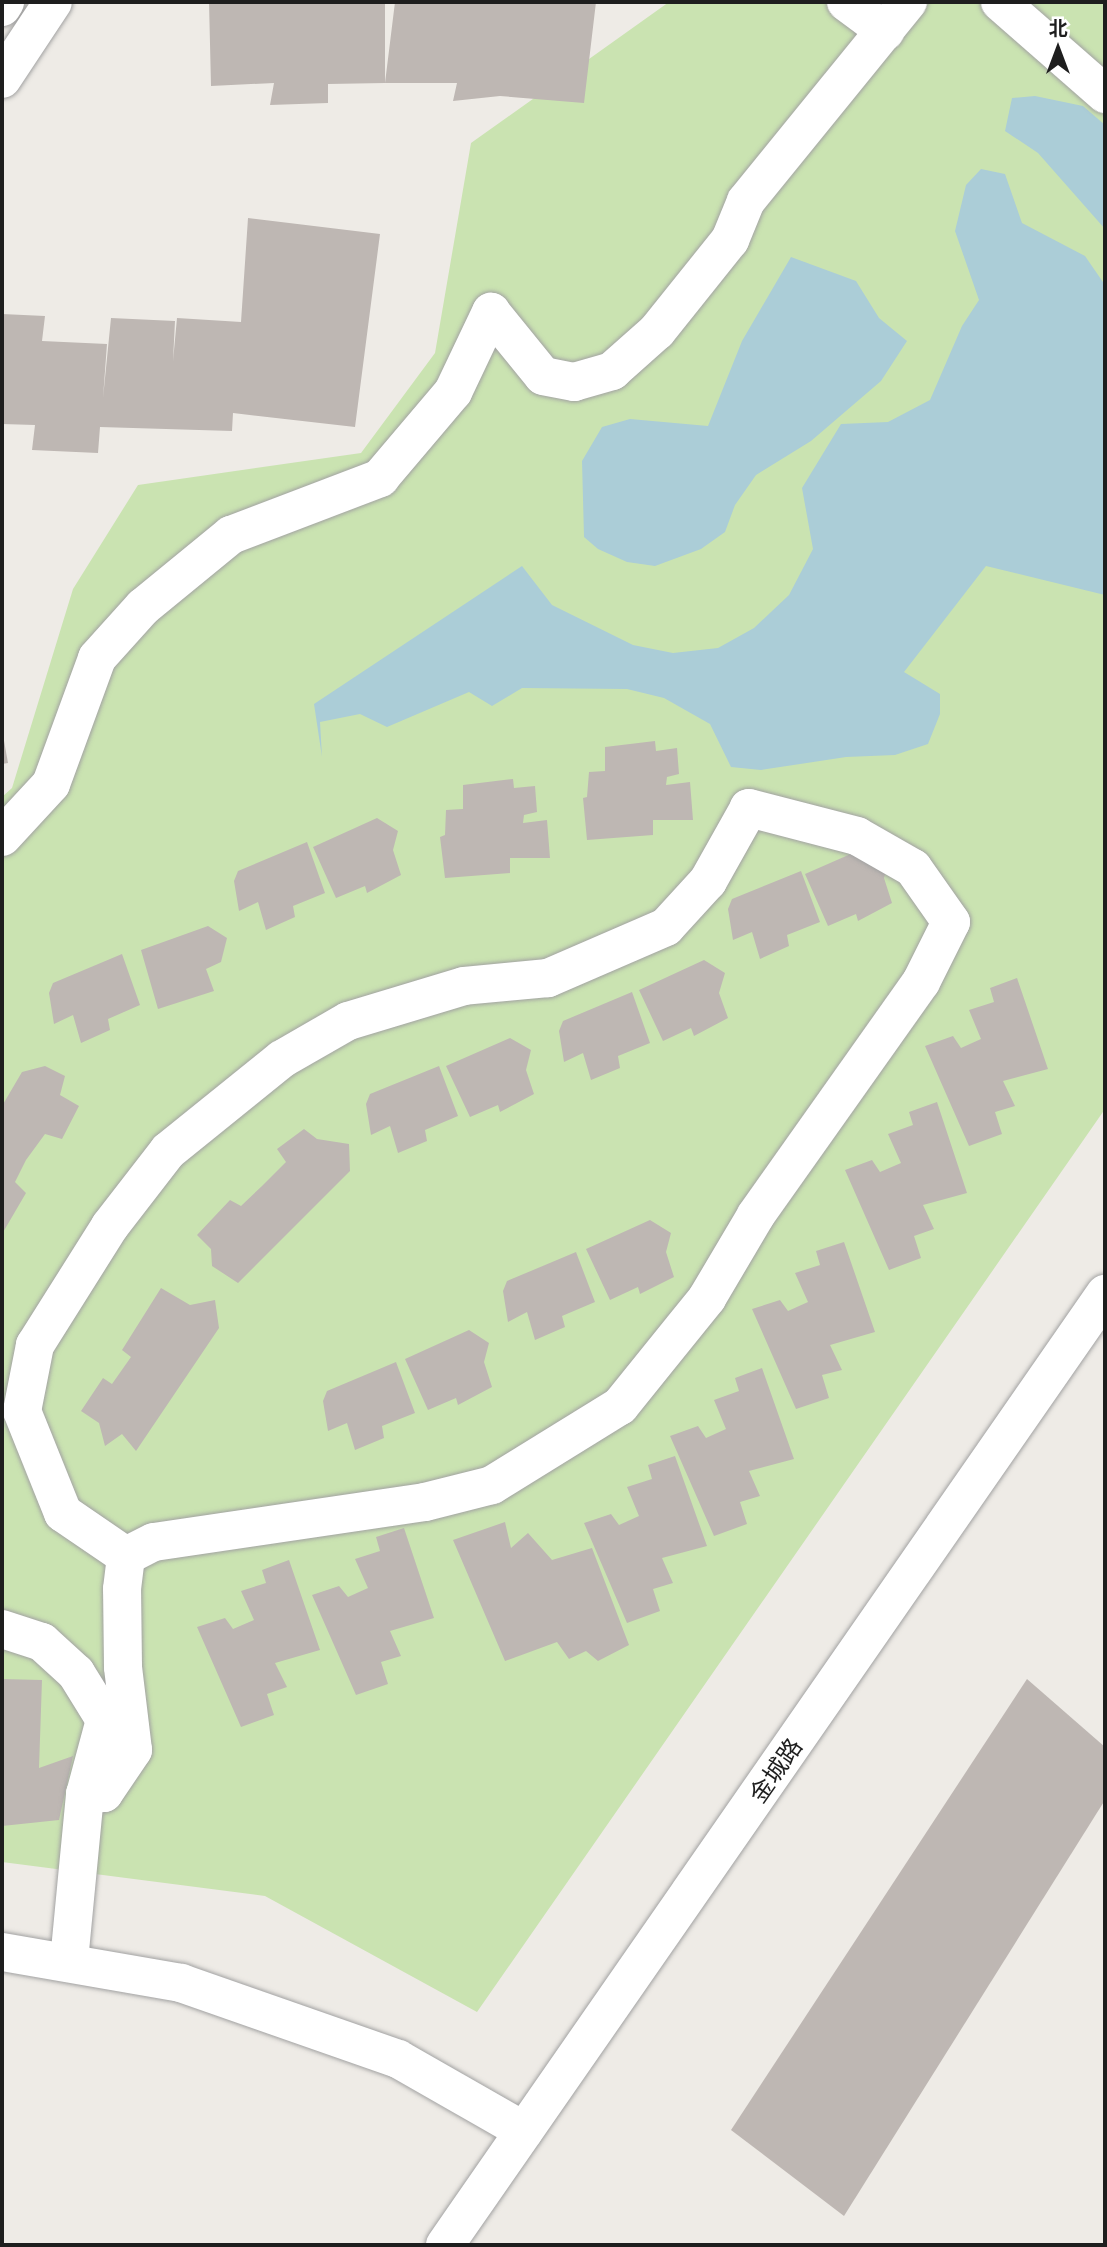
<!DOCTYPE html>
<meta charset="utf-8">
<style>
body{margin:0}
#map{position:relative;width:1107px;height:2247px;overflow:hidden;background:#eeebe6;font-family:"Exo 2","Noto Sans SC",sans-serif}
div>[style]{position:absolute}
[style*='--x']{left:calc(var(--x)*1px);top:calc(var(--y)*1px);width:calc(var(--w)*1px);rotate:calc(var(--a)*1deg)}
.grass>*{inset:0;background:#cae3b1}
.water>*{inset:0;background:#abcdd7}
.building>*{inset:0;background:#beb7b3}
.roads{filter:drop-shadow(0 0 2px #a2a2a2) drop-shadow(0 0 2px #a2a2a2)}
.minor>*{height:38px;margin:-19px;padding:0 19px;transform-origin:19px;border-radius:19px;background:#fff}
span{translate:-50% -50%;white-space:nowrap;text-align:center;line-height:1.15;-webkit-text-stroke:7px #fff;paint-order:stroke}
.street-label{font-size:24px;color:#1e1e1e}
.frame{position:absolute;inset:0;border:4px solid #1e1e1e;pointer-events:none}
.north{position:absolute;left:1023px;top:14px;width:70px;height:70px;-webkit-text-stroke:5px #fff;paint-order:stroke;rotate:0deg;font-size:19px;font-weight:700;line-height:28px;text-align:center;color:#1e1e1e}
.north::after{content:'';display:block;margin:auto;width:24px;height:32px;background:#1e1e1e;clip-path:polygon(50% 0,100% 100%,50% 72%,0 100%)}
</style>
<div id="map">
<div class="grass">
<div style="clip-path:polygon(669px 2px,1105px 2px,1105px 1109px,477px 2012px,265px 1896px,2px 1862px,2px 797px,12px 788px,73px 589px,138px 485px,361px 453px,435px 353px,471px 143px)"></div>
</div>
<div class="water">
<div style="clip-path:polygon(1035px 96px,1083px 106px,1105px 125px,1105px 229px,1038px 153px,1005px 131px,1012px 98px)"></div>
<div style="clip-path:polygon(981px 169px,1005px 174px,1022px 223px,1085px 256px,1105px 285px,1105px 595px,986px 566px,904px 672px,940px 694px,940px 714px,928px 744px,895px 755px,846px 757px,761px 770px,731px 767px,710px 724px,664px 698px,627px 689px,522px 688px,492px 706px,469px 692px,387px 727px,360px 714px,320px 722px,322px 757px,314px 704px,522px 566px,552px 605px,633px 645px,673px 653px,718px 648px,754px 628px,789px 595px,813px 549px,802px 488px,841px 424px,888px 422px,930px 400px,962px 326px,979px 300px,955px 231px,966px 185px)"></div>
<div style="clip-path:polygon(791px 257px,856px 281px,879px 318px,907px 341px,881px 381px,811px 441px,756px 475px,735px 505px,725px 532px,701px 549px,655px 566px,627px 562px,598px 549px,584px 537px,582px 461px,602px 427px,630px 419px,708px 426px,742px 341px)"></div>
</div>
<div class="building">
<div style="clip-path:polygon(209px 2px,385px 2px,385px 83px,328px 84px,328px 103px,270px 105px,274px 83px,211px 86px)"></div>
<div style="clip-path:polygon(395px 2px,596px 2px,584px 103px,500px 96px,453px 101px,457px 83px,385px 83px)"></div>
<div style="clip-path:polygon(248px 218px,380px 234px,355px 427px,233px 413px,232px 431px,100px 427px,98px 453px,32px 450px,35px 425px,2px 424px,2px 314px,45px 316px,42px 341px,107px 344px,103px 398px,111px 318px,175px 321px,173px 361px,177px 318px,241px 322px)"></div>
<div style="clip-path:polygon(3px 735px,8px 763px,2px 764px,2px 736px)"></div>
<div style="clip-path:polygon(655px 741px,656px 751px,677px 748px,679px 774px,667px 777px,666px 785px,690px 782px,693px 820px,653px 820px,653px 835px,587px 840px,583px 798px,587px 797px,589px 772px,605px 771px,605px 747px)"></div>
<div style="clip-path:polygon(513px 779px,514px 788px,535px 786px,537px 812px,524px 815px,523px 823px,547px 820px,550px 858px,510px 858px,510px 873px,445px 878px,440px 837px,445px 835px,446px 810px,463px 809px,463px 785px)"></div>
<div style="clip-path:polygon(377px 818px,398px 831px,393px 850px,401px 875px,367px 893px,365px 886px,336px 898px,313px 847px)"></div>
<div style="clip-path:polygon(307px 842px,325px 893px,293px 906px,295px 917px,266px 930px,258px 902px,239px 911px,234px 881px,238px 871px)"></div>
<div style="clip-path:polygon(869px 846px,889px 859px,884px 878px,892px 903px,858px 921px,856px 914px,828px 926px,805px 874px)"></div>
<div style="clip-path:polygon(801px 871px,820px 922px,787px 935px,789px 946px,760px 959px,752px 932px,733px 940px,728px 909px,732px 899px)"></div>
<div style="clip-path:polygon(208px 926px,227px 938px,221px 962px,206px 969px,214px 991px,158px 1009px,141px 950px)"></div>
<div style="clip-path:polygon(122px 954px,140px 1005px,108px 1019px,110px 1030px,81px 1043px,73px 1015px,54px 1024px,49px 993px,53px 983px)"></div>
<div style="clip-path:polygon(704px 960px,725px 973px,719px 993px,728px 1018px,694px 1036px,691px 1028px,663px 1041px,639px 990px)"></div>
<div style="clip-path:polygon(1017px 978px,1048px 1069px,1003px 1081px,1015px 1106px,995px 1112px,1002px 1134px,969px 1146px,925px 1046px,953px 1036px,961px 1048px,981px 1039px,969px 1010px,994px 1002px,990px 988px)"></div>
<div style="clip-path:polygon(632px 992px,650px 1043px,618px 1056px,620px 1068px,591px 1080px,583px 1053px,564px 1062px,559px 1031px,563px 1021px)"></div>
<div style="clip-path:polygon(510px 1038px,531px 1050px,526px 1070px,534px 1094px,500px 1112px,498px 1105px,470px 1117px,446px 1066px)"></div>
<div style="clip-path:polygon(45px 1066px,65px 1076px,60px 1095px,79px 1106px,62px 1139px,45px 1134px,26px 1160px,15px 1182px,26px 1193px,2px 1234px,2px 1106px,22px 1072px)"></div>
<div style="clip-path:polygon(439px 1066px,458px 1116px,425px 1130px,427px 1141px,398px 1153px,390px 1126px,371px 1135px,366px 1104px,370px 1094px)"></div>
<div style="clip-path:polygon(937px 1102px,967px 1193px,923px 1205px,934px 1229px,914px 1236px,921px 1258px,889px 1270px,845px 1170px,872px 1160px,880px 1172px,901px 1163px,888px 1134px,913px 1125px,909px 1112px)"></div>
<div style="clip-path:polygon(304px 1129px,317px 1139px,349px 1144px,350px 1171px,238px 1283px,212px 1266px,211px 1249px,197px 1235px,230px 1200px,241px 1206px,262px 1186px,286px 1162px,277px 1149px)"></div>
<div style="clip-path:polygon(650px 1220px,671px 1233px,666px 1252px,674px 1277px,640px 1294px,638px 1287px,610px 1300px,586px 1249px)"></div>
<div style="clip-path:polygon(844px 1242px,875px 1332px,830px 1345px,842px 1370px,822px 1375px,829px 1398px,796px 1409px,752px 1309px,780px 1300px,788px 1311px,808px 1302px,795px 1273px,820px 1265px,816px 1251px)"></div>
<div style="clip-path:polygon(576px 1252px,595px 1302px,562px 1316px,565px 1327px,535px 1340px,527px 1312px,508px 1322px,503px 1291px,507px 1281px)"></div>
<div style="clip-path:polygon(161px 1288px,190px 1305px,215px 1300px,219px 1328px,136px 1451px,122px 1434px,105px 1446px,99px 1423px,81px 1411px,103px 1378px,112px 1384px,131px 1357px,122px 1350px)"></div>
<div style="clip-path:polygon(469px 1330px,489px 1343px,484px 1362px,492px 1387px,458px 1405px,456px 1398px,428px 1410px,405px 1359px)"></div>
<div style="clip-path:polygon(396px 1362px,415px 1413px,382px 1426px,384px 1438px,355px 1450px,347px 1423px,328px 1431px,323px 1401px,327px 1391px)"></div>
<div style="clip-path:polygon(762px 1368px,794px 1459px,749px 1471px,760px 1496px,740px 1502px,747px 1524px,714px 1536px,670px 1436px,698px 1426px,706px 1438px,726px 1429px,714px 1400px,739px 1391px,735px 1378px)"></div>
<div style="clip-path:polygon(675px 1456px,707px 1546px,662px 1558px,673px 1583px,653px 1589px,660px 1611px,627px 1623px,584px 1523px,611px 1514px,619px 1525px,639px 1516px,627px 1487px,652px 1479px,648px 1465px)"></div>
<div style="clip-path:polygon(505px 1522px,511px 1548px,528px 1533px,552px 1560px,592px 1548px,629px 1645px,598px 1661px,586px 1651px,569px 1659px,557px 1642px,505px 1661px,453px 1540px)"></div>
<div style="clip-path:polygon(404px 1528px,434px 1618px,390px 1631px,401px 1656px,381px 1662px,388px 1684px,356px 1695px,312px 1595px,339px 1586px,348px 1597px,368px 1588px,355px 1559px,380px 1551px,376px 1537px)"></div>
<div style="clip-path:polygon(289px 1560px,320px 1650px,275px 1663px,287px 1687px,267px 1694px,274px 1715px,241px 1727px,197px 1627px,225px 1618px,233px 1629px,254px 1620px,241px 1591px,266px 1583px,262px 1570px)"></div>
<div style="clip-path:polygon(2px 1679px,42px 1680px,39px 1768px,73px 1756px,59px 1820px,2px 1826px)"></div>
<div style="clip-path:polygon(1027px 1679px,1105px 1747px,1105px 1800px,844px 2216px,731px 2130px)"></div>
</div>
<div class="roads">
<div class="minor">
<div style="--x:846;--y:2;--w:49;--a:36.6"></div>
<div style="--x:1000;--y:2;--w:140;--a:41.2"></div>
<div style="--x:2;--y:7;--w:6;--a:-59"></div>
<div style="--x:2;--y:79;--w:92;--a:-56.5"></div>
<div style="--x:2;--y:837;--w:72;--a:-47.2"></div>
<div style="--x:51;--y:784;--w:134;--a:-69.9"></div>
<div style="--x:97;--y:658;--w:69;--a:-48"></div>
<div style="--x:143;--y:607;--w:114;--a:-39.3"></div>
<div style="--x:231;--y:535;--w:160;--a:-20.9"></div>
<div style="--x:380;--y:478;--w:113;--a:-49.7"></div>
<div style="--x:453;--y:392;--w:89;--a:-64.6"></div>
<div style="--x:491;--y:312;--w:82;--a:50.9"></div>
<div style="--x:543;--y:376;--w:32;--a:11"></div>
<div style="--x:574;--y:382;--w:40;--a:-16"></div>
<div style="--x:612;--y:371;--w:60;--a:-41.6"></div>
<div style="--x:657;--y:331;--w:117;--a:-51.3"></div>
<div style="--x:730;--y:240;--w:42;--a:-67.7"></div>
<div style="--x:746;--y:201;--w:257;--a:-50.9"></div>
<div style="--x:2;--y:1629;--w:42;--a:18"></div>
<div style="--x:42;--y:1642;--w:46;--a:42.4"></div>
<div style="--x:76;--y:1673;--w:55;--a:58.3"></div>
<div style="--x:105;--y:1720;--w:77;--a:105.1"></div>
<div style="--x:2;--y:1952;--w:182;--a:9.8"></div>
<div style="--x:181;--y:1983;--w:230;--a:19.3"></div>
<div style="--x:398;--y:2059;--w:145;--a:29.7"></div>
<div style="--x:69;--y:1961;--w:168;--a:-84.5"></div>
<div style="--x:85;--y:1794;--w:19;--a:-3"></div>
<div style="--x:104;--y:1793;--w:52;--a:-56"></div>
<div style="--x:133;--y:1750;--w:84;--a:-96.9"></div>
<div style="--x:123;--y:1667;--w:78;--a:-90.7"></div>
<div style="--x:122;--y:1589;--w:33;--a:-83"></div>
<div style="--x:126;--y:1556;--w:31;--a:-27"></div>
<div style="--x:154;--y:1542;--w:274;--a:-8.4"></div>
<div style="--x:425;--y:1502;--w:69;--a:-14.2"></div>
<div style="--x:492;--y:1485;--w:150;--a:-31.7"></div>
<div style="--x:620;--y:1406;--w:139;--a:-51.1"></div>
<div style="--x:707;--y:1298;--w:96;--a:-59.4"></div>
<div style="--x:756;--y:1215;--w:286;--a:-54.7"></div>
<div style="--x:921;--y:982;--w:67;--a:-63.4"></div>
<div style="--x:951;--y:922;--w:66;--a:-125.1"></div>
<div style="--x:913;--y:868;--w:64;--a:-150.3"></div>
<div style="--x:857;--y:836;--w:112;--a:-165.5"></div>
<div style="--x:749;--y:808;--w:84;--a:119.3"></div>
<div style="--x:708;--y:881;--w:62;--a:132.4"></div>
<div style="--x:666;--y:927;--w:129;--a:156.6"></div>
<div style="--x:548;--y:978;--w:84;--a:174.6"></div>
<div style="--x:464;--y:986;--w:121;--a:163.2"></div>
<div style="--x:348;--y:1021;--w:76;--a:150.1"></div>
<div style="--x:282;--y:1059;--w:146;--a:141.1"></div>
<div style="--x:168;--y:1151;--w:95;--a:127.7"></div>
<div style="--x:110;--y:1226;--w:141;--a:122.2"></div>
<div style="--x:35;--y:1345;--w:67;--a:101.1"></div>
<div style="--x:22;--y:1411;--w:110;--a:68.1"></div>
<div style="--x:63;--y:1513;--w:76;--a:34.3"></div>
<div style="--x:445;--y:2245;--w:1158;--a:-55.24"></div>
</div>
</div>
<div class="street-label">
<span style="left:775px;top:1770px;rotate:-55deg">金城路</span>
</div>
<div class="frame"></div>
<div class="north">北</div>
</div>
